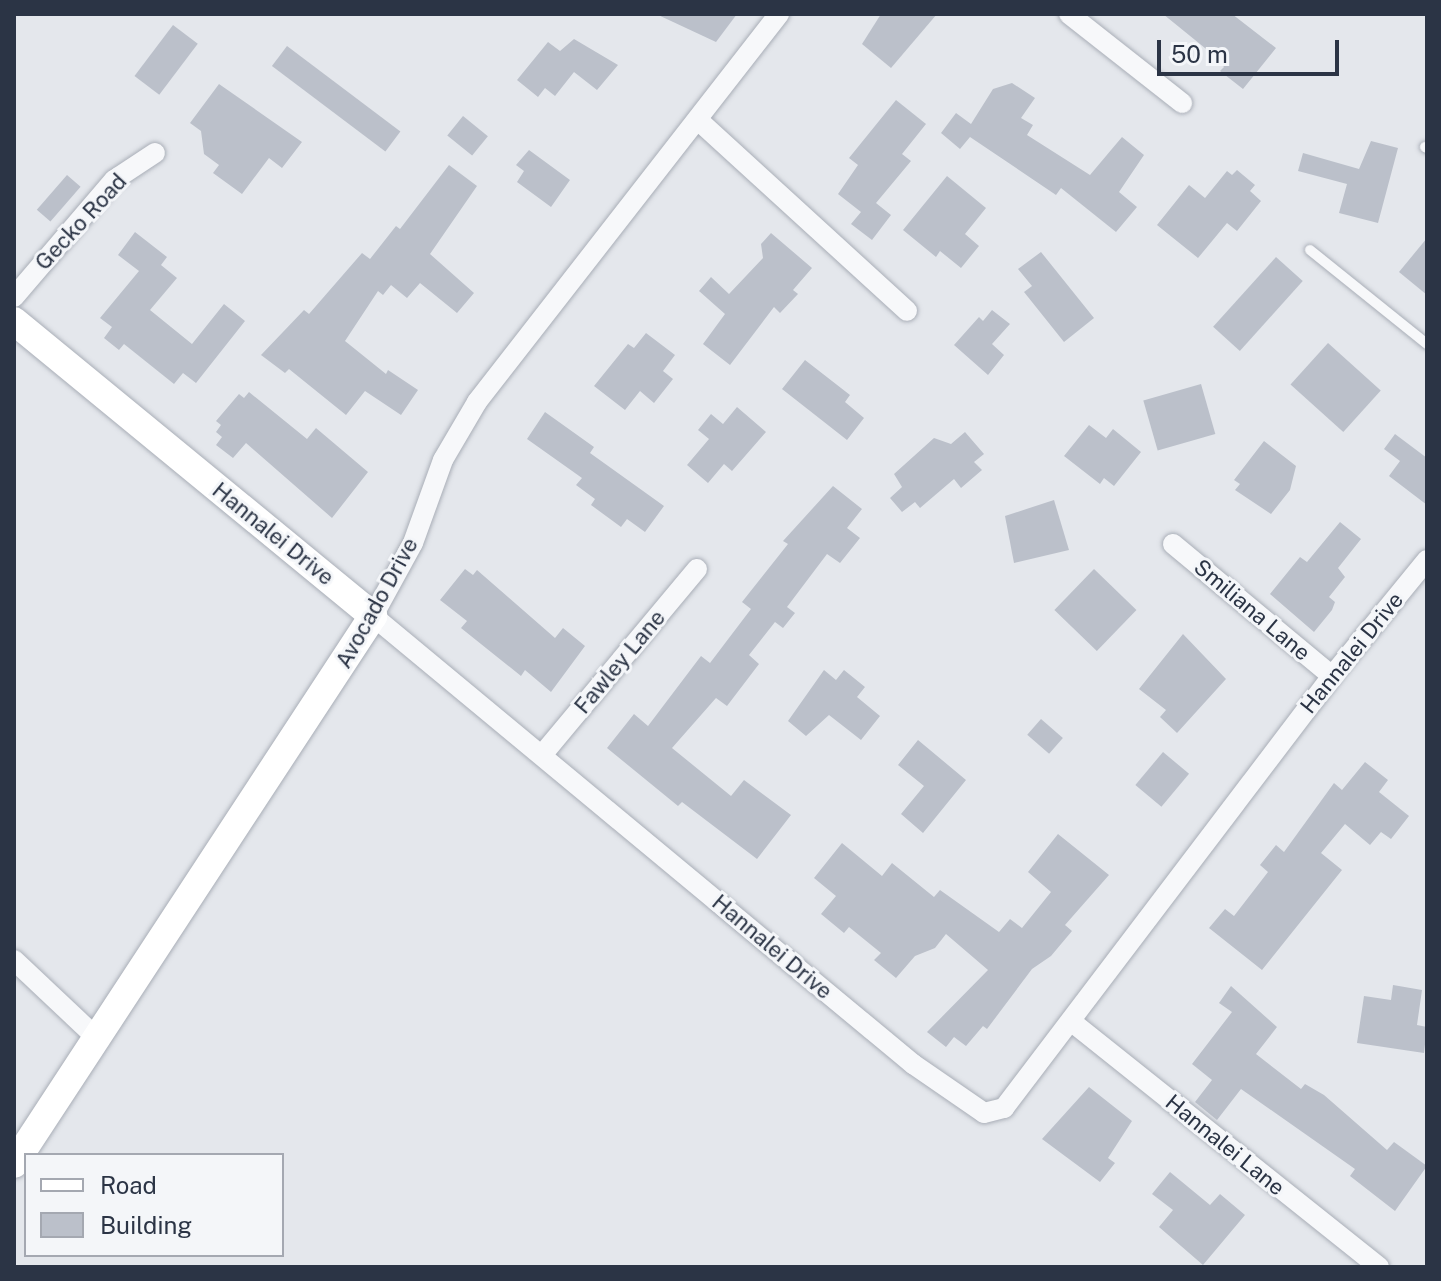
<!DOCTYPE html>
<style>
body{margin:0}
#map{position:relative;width:1441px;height:1281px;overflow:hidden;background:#e4e7ec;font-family:"Public Sans",sans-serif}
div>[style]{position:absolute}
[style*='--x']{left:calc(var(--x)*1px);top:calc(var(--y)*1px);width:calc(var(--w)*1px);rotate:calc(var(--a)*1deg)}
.building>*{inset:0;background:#bbc0ca;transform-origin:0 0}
.roads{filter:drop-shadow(0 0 2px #a9aeb7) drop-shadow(0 0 2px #a9aeb7)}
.lane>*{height:10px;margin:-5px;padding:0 5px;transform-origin:5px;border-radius:5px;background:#f7f8fa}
.street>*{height:20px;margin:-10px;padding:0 10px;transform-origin:10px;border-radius:10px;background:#f7f8fa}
.secondary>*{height:28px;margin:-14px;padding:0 14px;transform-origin:14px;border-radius:14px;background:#fff}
span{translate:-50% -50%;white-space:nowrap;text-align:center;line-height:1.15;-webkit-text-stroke:6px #f4f6f9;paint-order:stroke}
.street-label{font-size:22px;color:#2b3445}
.frame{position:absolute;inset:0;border:16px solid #2b3445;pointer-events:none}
.legend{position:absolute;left:24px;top:1153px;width:260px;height:104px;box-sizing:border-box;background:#f4f6f9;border:2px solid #a4a8b1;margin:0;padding:10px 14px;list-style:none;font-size:24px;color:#2b3445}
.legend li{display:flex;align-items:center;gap:16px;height:40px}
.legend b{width:40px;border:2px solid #a4a8b1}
.scale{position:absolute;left:1157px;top:40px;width:182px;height:36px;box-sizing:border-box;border:4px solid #2b3445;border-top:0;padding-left:10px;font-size:24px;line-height:28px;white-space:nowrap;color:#2b3445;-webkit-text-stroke:6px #f4f6f9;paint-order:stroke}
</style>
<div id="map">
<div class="building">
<div style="clip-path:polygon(656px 14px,737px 14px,716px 42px)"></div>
<div style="clip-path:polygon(881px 14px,937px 14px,891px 68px,862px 44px)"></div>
<div style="clip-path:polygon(1163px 14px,1232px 14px,1276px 48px,1243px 89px,1220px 71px,1224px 67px,1216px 57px)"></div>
<div style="left:173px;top:25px;width:31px;height:64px;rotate:37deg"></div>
<div style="clip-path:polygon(574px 39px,618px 65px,597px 90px,574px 72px,555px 96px,545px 88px,538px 97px,517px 80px,548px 42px,560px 51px)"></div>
<div style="left:287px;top:46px;width:142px;height:25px;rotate:37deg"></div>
<div style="clip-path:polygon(1012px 83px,1035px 98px,1021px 118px,1033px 125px,1027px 135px,1090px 175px,1122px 137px,1144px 155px,1119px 192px,1137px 207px,1116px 232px,1061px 188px,1056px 195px,970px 137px,960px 149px,941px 133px,956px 113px,971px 124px,993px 89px)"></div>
<div style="clip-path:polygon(219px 84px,302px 142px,282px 168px,269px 158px,242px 194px,213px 173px,219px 165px,204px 154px,201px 131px,190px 123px)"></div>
<div style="clip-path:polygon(896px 100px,926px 124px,902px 154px,911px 161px,876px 203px,891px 215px,872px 240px,851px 224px,861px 212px,838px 194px,858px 165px,849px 158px)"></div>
<div style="left:463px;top:116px;width:32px;height:25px;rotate:39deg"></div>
<div style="clip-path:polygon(1371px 141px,1398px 148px,1378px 223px,1339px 213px,1347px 184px,1298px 171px,1303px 153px,1359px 169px)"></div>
<div style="clip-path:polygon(529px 150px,570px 180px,551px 207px,517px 182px,524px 171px,516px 165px)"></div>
<div style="clip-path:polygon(449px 165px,477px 186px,430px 254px,474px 293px,457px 313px,420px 283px,407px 298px,391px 285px,383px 295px,378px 291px,345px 341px,386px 374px,388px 370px,418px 390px,401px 415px,365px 391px,346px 415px,289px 369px,285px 373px,261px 355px,304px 310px,309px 314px,362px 253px,370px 259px,396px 226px,400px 229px)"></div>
<div style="clip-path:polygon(1237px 170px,1255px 185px,1250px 191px,1261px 201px,1237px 231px,1227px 223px,1198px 258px,1157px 225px,1189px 185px,1205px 198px,1227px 171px,1232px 175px)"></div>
<div style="left:67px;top:175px;width:18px;height:46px;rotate:41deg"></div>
<div style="clip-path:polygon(947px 176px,986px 208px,965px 234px,979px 246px,961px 268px,940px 251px,936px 257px,903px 230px)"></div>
<div style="clip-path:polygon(135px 232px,167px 257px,161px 265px,177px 278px,150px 310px,192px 344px,224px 304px,245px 321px,196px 383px,183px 373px,174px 384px,124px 344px,119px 350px,104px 338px,112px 327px,100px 318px,139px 271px,118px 255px)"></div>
<div style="clip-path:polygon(771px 233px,812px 268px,793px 290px,798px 294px,780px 313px,774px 307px,730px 365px,703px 344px,725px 314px,699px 291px,711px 277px,729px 294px,763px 258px,761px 244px)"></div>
<div style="clip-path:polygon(1427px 238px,1427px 295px,1399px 272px)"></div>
<div style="clip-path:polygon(1041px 252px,1094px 318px,1064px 342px,1024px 292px,1032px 286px,1018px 269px)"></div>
<div style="left:1276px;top:257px;width:36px;height:94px;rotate:42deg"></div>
<div style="clip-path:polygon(992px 310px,1010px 324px,992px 344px,1004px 355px,988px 375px,954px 345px,979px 317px,983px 321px)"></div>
<div style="clip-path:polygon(646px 333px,675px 355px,663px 371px,673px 379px,654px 403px,640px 391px,625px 410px,594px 386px,628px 344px,634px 348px)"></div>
<div style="left:1328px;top:343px;width:71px;height:56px;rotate:42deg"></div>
<div style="clip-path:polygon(805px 360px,850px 395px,845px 402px,864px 418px,847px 440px,782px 389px)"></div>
<div style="left:1201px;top:384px;width:52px;height:60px;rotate:74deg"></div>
<div style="clip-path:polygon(249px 392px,307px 439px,316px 428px,368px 472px,332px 518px,246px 443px,233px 458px,216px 445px,222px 437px,216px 432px,221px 425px,216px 421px,239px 394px,244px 398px)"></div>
<div style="clip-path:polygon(737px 407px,766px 432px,732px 471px,724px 464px,708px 483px,687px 465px,709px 439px,698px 430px,711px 414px,723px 424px)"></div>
<div style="clip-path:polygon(545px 412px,594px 447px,590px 453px,664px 506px,645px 532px,627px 519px,621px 527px,591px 505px,595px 499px,576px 485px,582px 478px,527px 439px)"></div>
<div style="clip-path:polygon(1089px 425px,1106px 438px,1113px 429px,1141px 452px,1114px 486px,1104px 478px,1100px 484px,1064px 456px)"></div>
<div style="clip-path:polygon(965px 432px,984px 454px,974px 462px,982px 470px,961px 488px,954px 479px,920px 508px,915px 502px,902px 512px,890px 498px,902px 487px,894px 474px,934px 438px,951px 444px)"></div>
<div style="clip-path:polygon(1395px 434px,1427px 458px,1427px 505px,1389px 476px,1400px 461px,1384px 449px)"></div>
<div style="clip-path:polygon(1264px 441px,1296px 466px,1290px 490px,1271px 514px,1235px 490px,1240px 484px,1234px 480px)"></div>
<div style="clip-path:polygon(833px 486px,862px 509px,847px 528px,860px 538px,840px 563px,827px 554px,787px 607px,795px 613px,783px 628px,775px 622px,749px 655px,759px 664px,727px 706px,716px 698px,672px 748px,731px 796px,744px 780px,791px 815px,757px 859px,682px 802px,678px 806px,607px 748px,634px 714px,648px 726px,701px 656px,710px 663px,751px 609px,742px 602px,788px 544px,783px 541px)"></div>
<div style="clip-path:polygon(1054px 500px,1069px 550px,1014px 563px,1005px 516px)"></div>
<div style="clip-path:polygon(1340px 522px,1361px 539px,1338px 568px,1345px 577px,1329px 597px,1335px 602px,1332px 610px,1314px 632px,1270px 594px,1300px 557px,1307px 562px)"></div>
<div style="clip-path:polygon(465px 569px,473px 575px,477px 570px,555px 638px,563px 628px,585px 646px,551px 692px,525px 670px,521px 676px,461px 628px,467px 621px,440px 600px)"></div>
<div style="left:1094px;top:569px;width:59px;height:57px;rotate:44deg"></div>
<div style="clip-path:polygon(1183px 634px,1226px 679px,1177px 733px,1160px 717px,1166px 710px,1139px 689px)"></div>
<div style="clip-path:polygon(824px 670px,836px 680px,844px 670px,865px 687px,857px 697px,880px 716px,861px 740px,829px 715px,806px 736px,788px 721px)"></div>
<div style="left:1041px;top:719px;width:29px;height:21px;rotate:41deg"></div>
<div style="clip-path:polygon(918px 740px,966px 780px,923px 833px,901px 814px,924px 786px,898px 765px)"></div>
<div style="left:1163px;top:752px;width:34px;height:43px;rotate:40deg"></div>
<div style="clip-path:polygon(1365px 762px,1388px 780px,1379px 792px,1409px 816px,1391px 839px,1381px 832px,1370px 845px,1345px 824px,1321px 853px,1342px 870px,1262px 970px,1209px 928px,1225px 909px,1234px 916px,1268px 872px,1260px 865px,1276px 845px,1284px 852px,1334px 783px,1342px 790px)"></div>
<div style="clip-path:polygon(1058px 834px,1109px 875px,1065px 925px,1072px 931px,1051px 956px,1032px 969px,987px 1029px,983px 1026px,966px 1046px,954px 1037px,946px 1047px,927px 1032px,988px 970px,946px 934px,935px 948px,915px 956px,896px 978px,874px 960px,881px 953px,849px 927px,844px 933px,821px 914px,836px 896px,814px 878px,842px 843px,882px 876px,892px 863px,934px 897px,940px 890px,999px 932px,1010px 919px,1022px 928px,1051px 892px,1028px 872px)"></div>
<div style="clip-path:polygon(1393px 985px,1422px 990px,1417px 1025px,1427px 1027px,1424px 1053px,1357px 1043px,1364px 996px,1391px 1000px)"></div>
<div style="clip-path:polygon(1231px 986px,1277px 1027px,1256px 1054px,1301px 1089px,1305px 1084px,1324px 1095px,1387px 1150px,1394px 1142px,1427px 1166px,1395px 1211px,1350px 1176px,1355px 1169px,1241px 1089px,1217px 1120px,1195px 1102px,1212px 1080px,1192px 1064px,1232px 1012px,1219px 1003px)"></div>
<div style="clip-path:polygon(1089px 1087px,1132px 1121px,1108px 1158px,1115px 1163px,1100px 1182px,1042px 1139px)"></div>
<div style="clip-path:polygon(1170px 1172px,1210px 1205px,1220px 1194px,1245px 1215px,1203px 1265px,1159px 1227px,1173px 1210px,1152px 1194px)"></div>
</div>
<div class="roads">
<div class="lane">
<div style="--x:1425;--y:147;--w:2;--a:27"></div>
<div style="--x:1310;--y:250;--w:150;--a:38.8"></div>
</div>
<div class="street">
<div style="--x:779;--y:14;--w:492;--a:127.9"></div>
<div style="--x:477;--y:402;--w:67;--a:120.4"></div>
<div style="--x:443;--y:460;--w:88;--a:109.9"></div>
<div style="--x:413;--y:543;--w:83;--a:118.7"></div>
<div style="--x:373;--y:616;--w:702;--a:39.68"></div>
<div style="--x:913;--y:1064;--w:86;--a:34.6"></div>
<div style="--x:984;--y:1113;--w:21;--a:-14"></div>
<div style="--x:1004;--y:1108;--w:542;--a:-52.79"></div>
<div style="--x:1332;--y:676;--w:150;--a:-50.7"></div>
<div style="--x:1069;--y:14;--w:144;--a:38.2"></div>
<div style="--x:698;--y:120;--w:283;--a:42.4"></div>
<div style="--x:14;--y:297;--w:154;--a:-49.5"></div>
<div style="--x:114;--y:180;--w:49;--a:-33.4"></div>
<div style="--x:1173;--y:544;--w:207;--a:39.7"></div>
<div style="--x:542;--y:755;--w:242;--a:-50.2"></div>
<div style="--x:14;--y:960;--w:117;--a:43.3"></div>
<div style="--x:1072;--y:1022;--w:393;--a:38.6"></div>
</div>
<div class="secondary">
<div style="--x:14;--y:321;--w:465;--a:39.4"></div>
<div style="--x:373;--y:616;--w:655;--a:123.23"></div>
</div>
</div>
<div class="street-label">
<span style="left:81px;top:222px;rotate:-47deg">Gecko Road</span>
<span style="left:273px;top:534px;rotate:39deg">Hannalei Drive</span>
<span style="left:377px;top:603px;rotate:-61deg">Avocado Drive</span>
<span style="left:1252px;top:610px;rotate:40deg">Smiliana Lane</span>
<span style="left:1352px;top:653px;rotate:-51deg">Hannalei Drive</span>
<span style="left:620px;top:662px;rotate:-50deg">Fawley Lane</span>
<span style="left:772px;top:947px;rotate:40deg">Hannalei Drive</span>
<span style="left:1225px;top:1145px;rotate:39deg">Hannalei Lane</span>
</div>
<div class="frame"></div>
<ul class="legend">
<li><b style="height:10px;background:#fff"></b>Road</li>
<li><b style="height:22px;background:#bbc0ca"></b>Building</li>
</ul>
<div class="scale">50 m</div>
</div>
